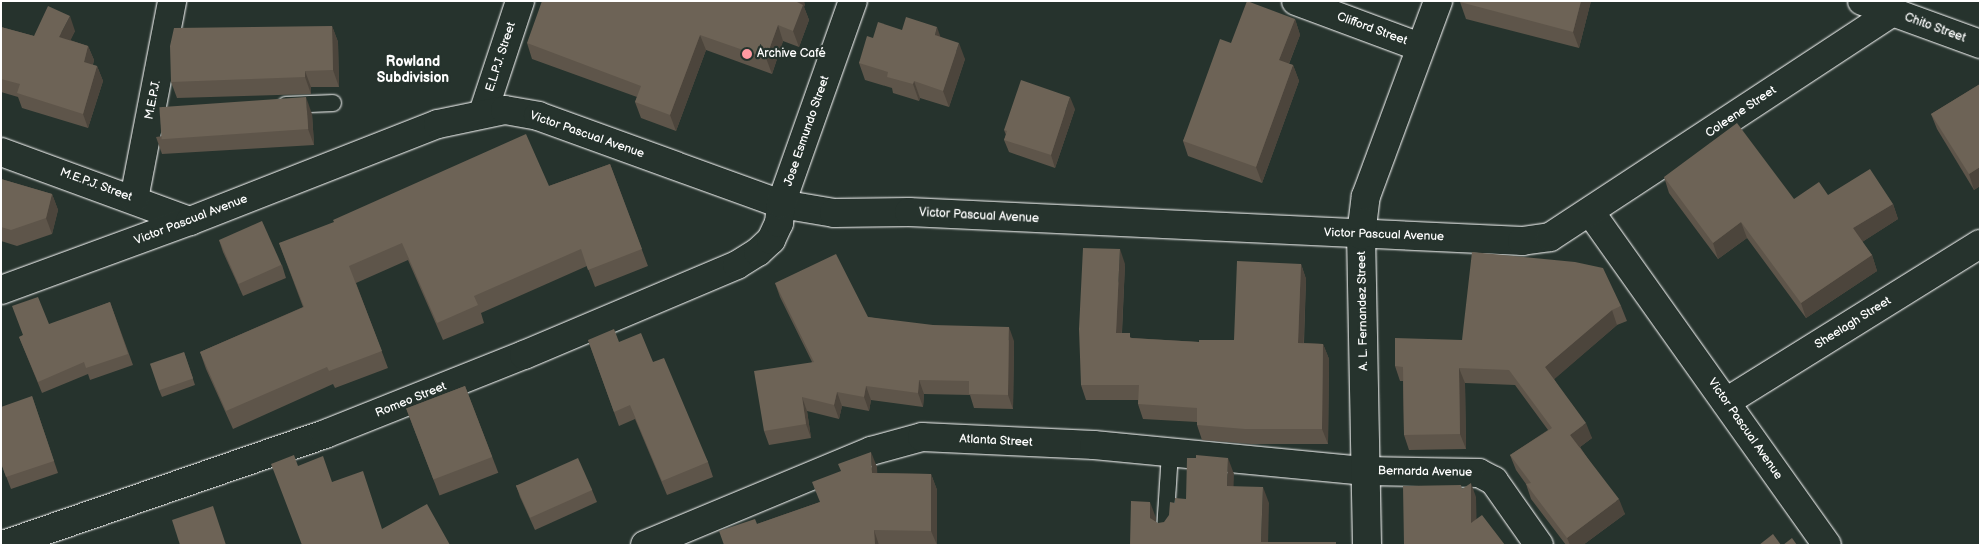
<!DOCTYPE html>
<meta charset="utf-8">
<style>
body{margin:0}
#map{position:relative;width:1981px;height:546px;overflow:hidden;background:#26332d;font-family:"Balsamiq Sans",sans-serif}
div>[style]{position:absolute}
[style*='--x']{left:calc(var(--x)*1px);top:calc(var(--y)*1px);width:calc(var(--w)*1px);rotate:calc(var(--a)*1deg)}
.roads{filter:drop-shadow(0 0 1px #fff) drop-shadow(0 0 1px #fff)}
.lane>*{height:16px;margin:-8px;padding:0 8px;transform-origin:8px;border-radius:8px;background:#26332d}
.street>*{height:28px;margin:-14px;padding:0 14px;transform-origin:14px;border-radius:14px;background:#26332d}
.wall>*{inset:0;background:#5e554a;transform-origin:0 0}
.shaded-wall>*{inset:0;background:#4c453c}
.building>*{inset:0;background:#6d6356;transform-origin:0 0}
.dots>*{width:14px;height:14px;translate:-50% -50%;box-sizing:border-box;border:2px solid #26332d;border-radius:50%}
span{translate:-50% -50%;white-space:nowrap;text-align:center;line-height:1.15;-webkit-text-stroke:4.5px #26332d;paint-order:stroke}
.street-label{font-size:12px;color:#fff}
.poi-label{font-size:12px;color:#fff}
.left{translate:0 -50%;text-align:left}
.neighbourhood-label{font-size:14px;color:#fff;font-weight:700}
.frame{position:absolute;inset:0;border:2px solid #fff;pointer-events:none}
</style>
<div id="map">
<div class="roads">
<div class="lane">
<div style="--x:286;--y:105;--w:47;--a:-2.4"></div>
<div style="--x:1165;--y:530;--w:78;--a:-86.3"></div>
</div>
<div class="street">
<div style="--x:1296;--y:1;--w:132;--a:20.4"></div>
<div style="--x:1862;--y:1;--w:126;--a:20"></div>
<div style="--x:483;--y:113;--w:118;--a:-71.7"></div>
<div style="--x:1;--y:152;--w:201;--a:20.1"></div>
<div style="--x:134;--y:199;--w:202;--a:-79.1"></div>
<div style="--x:1591;--y:213;--w:407;--a:54.6"></div>
<div style="--x:1;--y:290;--w:201;--a:-20.1"></div>
<div style="--x:190;--y:221;--w:266;--a:-21.4"></div>
<div style="--x:438;--y:124;--w:68;--a:-11.8"></div>
<div style="--x:505;--y:110;--w:34;--a:10"></div>
<div style="--x:538;--y:116;--w:258;--a:19.9"></div>
<div style="--x:781;--y:204;--w:54;--a:9.6"></div>
<div style="--x:834;--y:213;--w:75;--a:-0.8"></div>
<div style="--x:909;--y:212;--w:614;--a:2.71"></div>
<div style="--x:1522;--y:241;--w:28;--a:-8"></div>
<div style="--x:1550;--y:237;--w:409;--a:-33.3"></div>
<div style="--x:1726;--y:402;--w:299;--a:-31.9"></div>
<div style="--x:3;--y:545;--w:341;--a:-19"></div>
<div style="--x:325;--y:434;--w:214;--a:-21.7"></div>
<div style="--x:524;--y:355;--w:231;--a:-22.9"></div>
<div style="--x:737;--y:265;--w:25;--a:-32"></div>
<div style="--x:758;--y:252;--w:18;--a:-43"></div>
<div style="--x:771;--y:240;--w:19;--a:-65"></div>
<div style="--x:779;--y:223;--w:19;--a:-84"></div>
<div style="--x:781;--y:204;--w:215;--a:-70.5"></div>
<div style="--x:645;--y:545;--w:245;--a:-22.6"></div>
<div style="--x:871;--y:451;--w:53;--a:-15.4"></div>
<div style="--x:922;--y:437;--w:172;--a:2.7"></div>
<div style="--x:1094;--y:445;--w:273;--a:5.5"></div>
<div style="--x:1366;--y:471;--w:113;--a:1"></div>
<div style="--x:1479;--y:473;--w:17;--a:28"></div>
<div style="--x:1494;--y:481;--w:78;--a:54.9"></div>
<div style="--x:1367;--y:545;--w:310;--a:-91.1"></div>
<div style="--x:1361;--y:235;--w:39;--a:-83"></div>
<div style="--x:1366;--y:196;--w:208;--a:-69.7"></div>
</div>
</div>
<div class="wall">
<div style="clip-path:polygon(1591px 1px,1579px 48px,1466px 19px,1460px 2px)"></div>
<div style="clip-path:polygon(805px 4px,804px 7px,809px 20px,799px 47px,783px 41px,772px 74px,706px 50px,676px 131px,641px 118px,635px 102px,637px 97px,532px 59px,527px 43px)"></div>
<div style="clip-path:polygon(1295px 19px,1300px 35px,1289px 64px,1293px 65px,1299px 81px,1262px 183px,1188px 156px,1183px 141px,1231px 43px)"></div>
<div style="clip-path:polygon(332px 26px,338px 42px,339px 87px,311px 87px,311px 94px,177px 98px,171px 82px)"></div>
<div style="clip-path:polygon(1px 27px,34px 36px,75px 31px,70px 40px,88px 46px,94px 60px,93px 65px,97px 66px,103px 81px,88px 128px,22px 108px,18px 97px,1px 92px)"></div>
<div style="clip-path:polygon(902px 30px,941px 37px,965px 59px,949px 107px,920px 98px,919px 101px,893px 93px,892px 88px,865px 80px,859px 63px,873px 38px)"></div>
<div style="clip-path:polygon(1980px 84px,1980px 186px,1974px 190px,1937px 129px,1931px 114px)"></div>
<div style="clip-path:polygon(1075px 109px,1055px 168px,1009px 152px,1004px 140px,1006px 135px,1004px 130px)"></div>
<div style="clip-path:polygon(312px 114px,314px 145px,162px 154px,156px 137px)"></div>
<div style="clip-path:polygon(610px 164px,648px 266px,595px 287px,587px 266px,481px 313px,484px 323px,443px 340px,408px 260px,356px 283px,388px 368px,335px 388px,333px 384px,233px 429px,206px 369px,200px 352px,303px 307px,279px 243px,549px 186px)"></div>
<div style="clip-path:polygon(1664px 177px,1794px 199px,1828px 195px,1893px 204px,1898px 219px,1862px 242px,1872px 255px,1877px 271px,1806px 318px,1747px 238px,1718px 259px,1669px 193px)"></div>
<div style="clip-path:polygon(1px 179px,52px 194px,58px 210px,52px 234px,17px 246px,1px 241px)"></div>
<div style="clip-path:polygon(219px 240px,282px 265px,286px 278px,243px 296px,223px 252px)"></div>
<div style="clip-path:polygon(1125px 264px,1122px 333px,1132px 338px,1199px 342px,1234px 340px,1301px 264px,1306px 279px,1304px 343px,1323px 344px,1329px 359px,1328px 444px,1251px 444px,1202px 440px,1197px 425px,1197px 422px,1143px 419px,1138px 404px,1138px 400px,1086px 400px,1081px 385px)"></div>
<div style="clip-path:polygon(775px 283px,868px 317px,1014px 341px,1013px 409px,974px 408px,970px 395px,924px 394px,923px 407px,871px 400px,869px 411px,842px 406px,839px 419px,807px 411px,811px 438px,769px 445px,764px 431px,812px 362px,780px 297px)"></div>
<div style="clip-path:polygon(110px 302px,133px 365px,90px 380px,88px 374px,42px 393px,19px 337px)"></div>
<div style="clip-path:polygon(1621px 306px,1627px 321px,1617px 325px,1554px 379px,1592px 438px,1580px 447px,1625px 514px,1583px 545px,1566px 545px,1531px 499px,1526px 484px,1516px 470px,1510px 455px,1548px 430px,1515px 385px,1465px 383px,1466px 449px,1409px 450px,1404px 435px,1403px 381px,1400px 381px,1395px 366px,1462px 340px)"></div>
<div style="clip-path:polygon(588px 340px,619px 342px,653px 362px,708px 462px,713px 477px,667px 495px,635px 419px,619px 426px)"></div>
<div style="clip-path:polygon(184px 352px,195px 385px,162px 397px,159px 390px)"></div>
<div style="left:465px;top:386px;width:93px;height:63px;rotate:69deg"></div>
<div style="clip-path:polygon(32px 396px,58px 473px,11px 489px,1px 463px)"></div>
<div style="clip-path:polygon(877px 467px,877px 473px,931px 474px,937px 490px,937px 545px,724px 545px,757px 524px,820px 502px)"></div>
<div style="clip-path:polygon(516px 485px,592px 490px,597px 502px,535px 530px,520px 497px)"></div>
</div>
<div class="shaded-wall">
<div style="clip-path:polygon(795px 1px,804px 1px,805px 4px,804px 7px,809px 20px,799px 47px,793px 31px)"></div>
<div style="clip-path:polygon(1581px 1px,1591px 1px,1579px 48px,1573px 32px)"></div>
<div style="clip-path:polygon(70px 16px,75px 31px,65px 52px,59px 37px)"></div>
<div style="clip-path:polygon(1295px 19px,1300px 35px,1284px 76px,1279px 60px)"></div>
<div style="clip-path:polygon(778px 25px,783px 41px,772px 74px,766px 58px)"></div>
<div style="clip-path:polygon(332px 26px,338px 42px,339px 87px,333px 70px)"></div>
<div style="clip-path:polygon(937px 27px,943px 44px,935px 35px)"></div>
<div style="clip-path:polygon(700px 35px,706px 50px,676px 131px,670px 115px)"></div>
<div style="clip-path:polygon(959px 43px,965px 59px,949px 107px,943px 91px)"></div>
<div style="clip-path:polygon(88px 46px,94px 60px,89px 76px,84px 62px)"></div>
<div style="clip-path:polygon(1293px 65px,1299px 81px,1262px 183px,1256px 167px)"></div>
<div style="clip-path:polygon(97px 66px,103px 81px,88px 128px,83px 114px)"></div>
<div style="clip-path:polygon(305px 71px,311px 87px,311px 94px,305px 77px)"></div>
<div style="clip-path:polygon(914px 81px,920px 98px,919px 101px,913px 84px)"></div>
<div style="clip-path:polygon(306px 97px,312px 114px,314px 145px,308px 129px)"></div>
<div style="clip-path:polygon(1070px 97px,1075px 109px,1055px 168px,1051px 155px)"></div>
<div style="clip-path:polygon(1980px 167px,1980px 186px,1974px 190px,1969px 174px)"></div>
<div style="clip-path:polygon(52px 194px,58px 210px,52px 234px,46px 218px)"></div>
<div style="clip-path:polygon(1893px 204px,1898px 219px,1859px 244px,1853px 228px)"></div>
<div style="clip-path:polygon(1741px 222px,1747px 238px,1718px 259px,1713px 243px)"></div>
<div style="clip-path:polygon(1120px 249px,1125px 264px,1121px 348px,1116px 333px)"></div>
<div style="clip-path:polygon(1872px 255px,1877px 271px,1806px 318px,1801px 303px)"></div>
<div style="clip-path:polygon(1301px 264px,1306px 279px,1303px 358px,1298px 343px)"></div>
<div style="clip-path:polygon(1612px 310px,1617px 325px,1551px 382px,1545px 367px)"></div>
<div style="clip-path:polygon(1009px 327px,1014px 341px,1013px 409px,1008px 395px)"></div>
<div style="clip-path:polygon(1323px 344px,1329px 359px,1328px 444px,1322px 429px)"></div>
<div style="clip-path:polygon(1459px 368px,1465px 383px,1466px 449px,1460px 434px)"></div>
<div style="clip-path:polygon(919px 380px,924px 394px,923px 407px,918px 393px)"></div>
<div style="clip-path:polygon(866px 386px,871px 400px,869px 411px,864px 397px)"></div>
<div style="clip-path:polygon(837px 392px,842px 406px,839px 419px,834px 405px)"></div>
<div style="clip-path:polygon(802px 397px,807px 411px,811px 438px,806px 424px)"></div>
<div style="clip-path:polygon(1586px 423px,1592px 438px,1576px 450px,1570px 435px)"></div>
<div style="clip-path:polygon(871px 452px,877px 467px,878px 489px,872px 473px)"></div>
<div style="clip-path:polygon(1228px 458px,1234px 474px,1233px 502px,1227px 486px)"></div>
<div style="clip-path:polygon(931px 474px,937px 490px,937px 545px,931px 531px)"></div>
<div style="clip-path:polygon(1471px 483px,1476px 497px,1477px 538px,1471px 523px)"></div>
<div style="clip-path:polygon(1263px 487px,1269px 503px,1268px 545px,1261px 542px)"></div>
<div style="clip-path:polygon(1619px 499px,1625px 514px,1583px 545px,1570px 545px,1567px 538px)"></div>
<div style="clip-path:polygon(1150px 502px,1156px 518px,1156px 535px,1150px 518px)"></div>
<div style="clip-path:polygon(874px 530px,879px 545px,875px 545px)"></div>
</div>
<div class="building">
<div style="clip-path:polygon(542px 1px,795px 1px,803px 5px,793px 31px,778px 25px,766px 58px,700px 35px,670px 115px,635px 102px,641px 86px,527px 43px)"></div>
<div style="clip-path:polygon(1247px 1px,1295px 19px,1279px 60px,1293px 65px,1256px 167px,1183px 141px,1220px 39px,1231px 43px)"></div>
<div style="clip-path:polygon(1461px 1px,1581px 1px,1573px 32px,1460px 2px)"></div>
<div style="clip-path:polygon(48px 6px,70px 16px,59px 37px,88px 46px,84px 62px,97px 66px,83px 114px,17px 93px,20px 84px,1px 79px,1px 27px,34px 36px)"></div>
<div style="clip-path:polygon(906px 17px,937px 27px,935px 35px,959px 43px,943px 91px,914px 81px,913px 84px,887px 77px,888px 72px,859px 63px,867px 36px,873px 38px,878px 22px,902px 30px)"></div>
<div style="clip-path:polygon(332px 26px,333px 70px,305px 71px,305px 77px,171px 82px,170px 46px,174px 28px)"></div>
<div style="clip-path:polygon(1021px 80px,1070px 97px,1051px 155px,1004px 140px,1007px 131px,1004px 130px)"></div>
<div style="clip-path:polygon(1980px 84px,1980px 167px,1969px 174px,1931px 114px)"></div>
<div style="left:306px;top:97px;width:32px;height:147px;rotate:86deg"></div>
<div style="clip-path:polygon(1737px 123px,1794px 199px,1819px 182px,1828px 195px,1870px 169px,1893px 204px,1853px 228px,1872px 255px,1801px 303px,1741px 222px,1713px 243px,1664px 177px)"></div>
<div style="clip-path:polygon(526px 134px,549px 186px,610px 164px,642px 249px,588px 270px,581px 249px,474px 296px,478px 305px,437px 323px,402px 243px,349px 266px,382px 351px,329px 371px,327px 367px,226px 411px,200px 352px,304px 307px,279px 243px,334px 222px,333px 220px)"></div>
<div style="clip-path:polygon(1px 179px,52px 194px,46px 218px,11px 230px,1px 227px)"></div>
<div style="left:262px;top:221px;width:48px;height:47px;rotate:66deg"></div>
<div style="clip-path:polygon(1083px 248px,1120px 249px,1116px 333px,1130px 333px,1130px 338px,1199px 342px,1199px 340px,1234px 340px,1237px 261px,1301px 264px,1298px 343px,1323px 344px,1322px 429px,1245px 429px,1197px 425px,1197px 408px,1138px 404px,1139px 385px,1081px 385px,1079px 329px)"></div>
<div style="clip-path:polygon(1472px 252px,1575px 262px,1603px 268px,1621px 306px,1612px 310px,1545px 367px,1586px 423px,1570px 435px,1619px 499px,1567px 538px,1526px 484px,1531px 483px,1510px 455px,1552px 428px,1509px 370px,1459px 368px,1460px 434px,1404px 435px,1403px 367px,1395px 366px,1395px 338px,1462px 340px)"></div>
<div style="clip-path:polygon(836px 254px,868px 317px,933px 325px,1009px 327px,1008px 395px,969px 394px,969px 381px,919px 380px,918px 393px,866px 386px,864px 397px,837px 392px,834px 405px,802px 397px,806px 424px,764px 431px,754px 371px,814px 362px,775px 283px)"></div>
<div style="clip-path:polygon(38px 297px,49px 324px,110px 302px,128px 354px,86px 368px,84px 362px,38px 382px,19px 337px,23px 335px,12px 306px)"></div>
<div style="clip-path:polygon(614px 329px,619px 342px,641px 333px,653px 362px,664px 358px,708px 462px,662px 481px,630px 405px,614px 412px,588px 340px)"></div>
<div style="left:184px;top:352px;width:28px;height:36px;rotate:71deg"></div>
<div style="left:465px;top:386px;width:76px;height:63px;rotate:69deg"></div>
<div style="clip-path:polygon(32px 396px,54px 461px,6px 477px,1px 463px,1px 407px)"></div>
<div style="clip-path:polygon(871px 452px,872px 473px,931px 474px,931px 531px,874px 530px,875px 545px,724px 545px,719px 531px,755px 519px,757px 524px,820px 502px,812px 482px,841px 471px,838px 464px)"></div>
<div style="clip-path:polygon(294px 455px,298px 466px,323px 456px,332px 482px,363px 471px,382px 529px,427px 504px,450px 545px,302px 545px,271px 464px)"></div>
<div style="clip-path:polygon(1196px 455px,1228px 458px,1227px 486px,1263px 487px,1261px 542px,1336px 542px,1336px 545px,1130px 545px,1131px 501px,1150px 502px,1150px 518px,1158px 523px,1164px 522px,1169px 515px,1170px 502px,1175px 503px,1175px 498px,1186px 499px,1187px 458px,1196px 458px)"></div>
<div style="left:578px;top:458px;width:35px;height:68px;rotate:66deg"></div>
<div style="clip-path:polygon(1471px 483px,1471px 523px,1482px 515px,1505px 545px,1404px 545px,1403px 486px,1461px 485px,1462px 489px)"></div>
<div style="clip-path:polygon(213px 506px,226px 545px,180px 545px,172px 520px)"></div>
<div style="clip-path:polygon(1773px 534px,1781px 545px,1759px 545px)"></div>
<div style="clip-path:polygon(1792px 538px,1797px 545px,1783px 545px)"></div>
</div>
<div class="dots">
<div style="left:747px;top:54px;background:#ff9aa2"></div>
</div>
<div class="street-label">
<span style="left:1935px;top:28px;rotate:20deg">Chito Street</span>
<span style="left:1372px;top:29px;rotate:20deg">Clifford Street</span>
<span style="left:501px;top:57px;rotate:-72deg">E.L.P.J. Street</span>
<span style="left:153px;top:100px;rotate:-79deg">M.E.P.J.</span>
<span style="left:1741px;top:112px;rotate:-34deg">Coleene Street</span>
<span style="left:807px;top:131px;rotate:-71deg">Jose Esmundo Street</span>
<span style="left:587px;top:135px;rotate:19deg">Victor Pascual Avenue</span>
<span style="left:96px;top:185px;rotate:20deg">M.E.P.J. Street</span>
<span style="left:979px;top:216px;rotate:3deg">Victor Pascual Avenue</span>
<span style="left:191px;top:220px;rotate:-21deg">Victor Pascual Avenue</span>
<span style="left:1384px;top:235px;rotate:2deg">Victor Pascual Avenue</span>
<span style="left:1363px;top:311px;rotate:-91deg">A. L. Fernandez Street</span>
<span style="left:1853px;top:323px;rotate:-32deg">Sheelagh Street</span>
<span style="left:411px;top:400px;rotate:-22deg">Romeo Street</span>
<span style="left:1745px;top:429px;rotate:55deg">Victor Pascual Avenue</span>
<span style="left:996px;top:441px;rotate:3deg">Atlanta Street</span>
<span style="left:1425px;top:472px;rotate:1deg">Bernarda Avenue</span>
</div>
<div class="poi-label">
<span class="left" style="left:757px;top:54px">Archive Café</span>
</div>
<div class="neighbourhood-label">
<span style="left:413px;top:70px">Rowland<br>Subdivision</span>
</div>
<div class="frame"></div>
</div>
